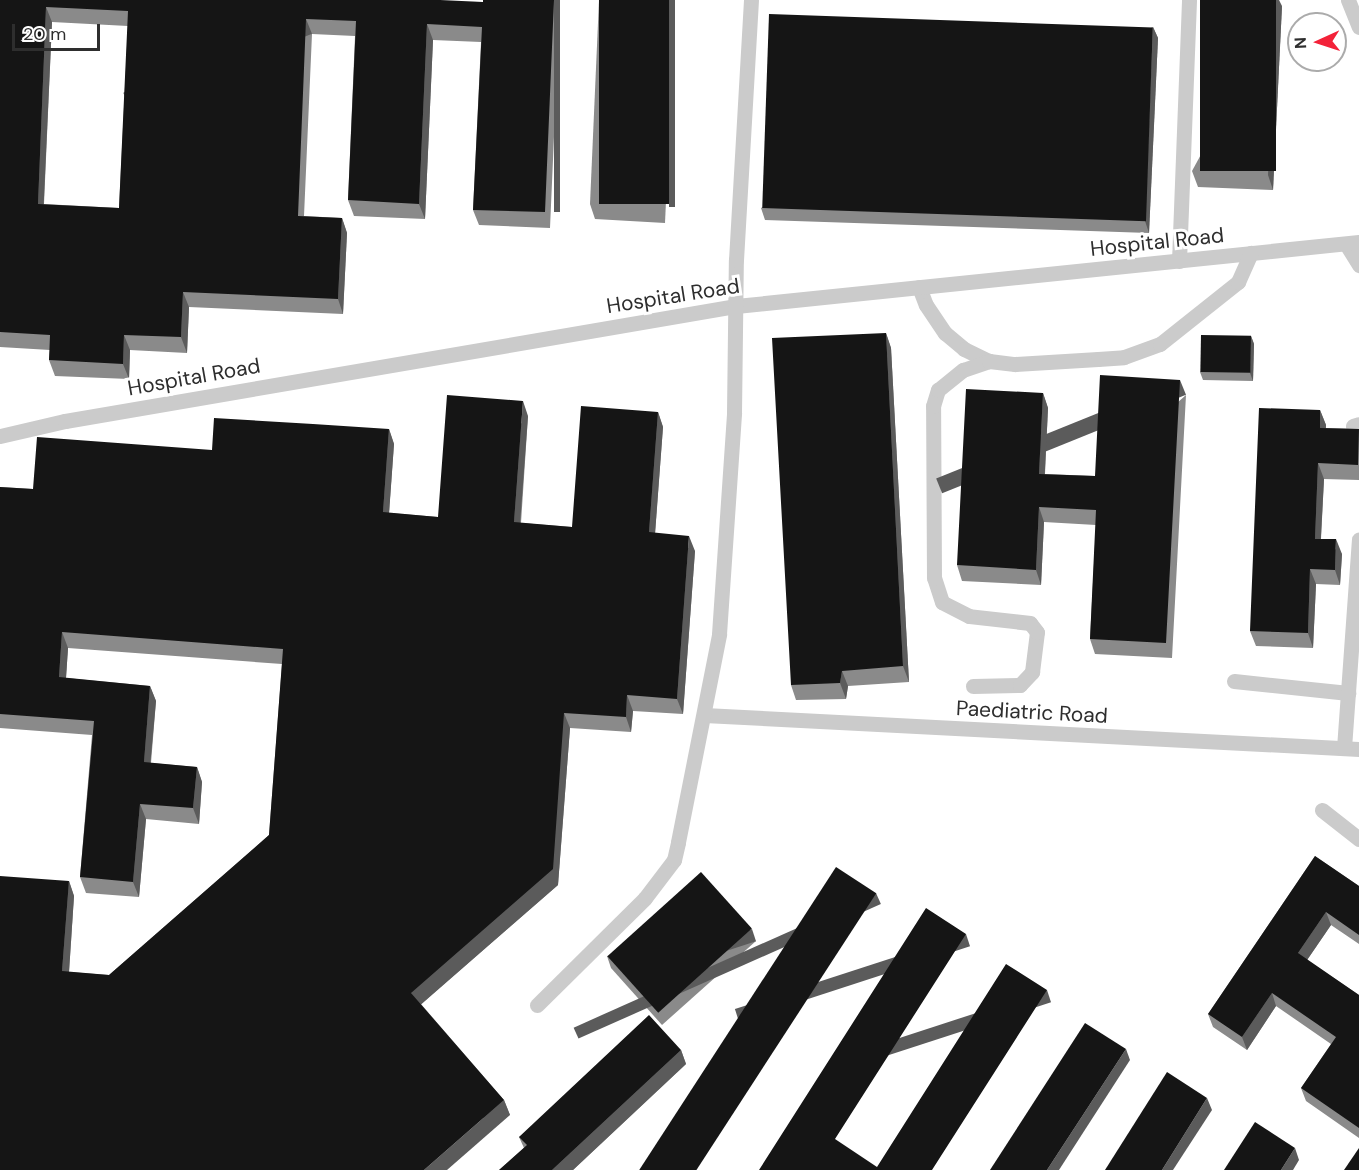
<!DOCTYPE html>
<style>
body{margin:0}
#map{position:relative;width:1359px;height:1170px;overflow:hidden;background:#fff;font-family:"DM Sans",sans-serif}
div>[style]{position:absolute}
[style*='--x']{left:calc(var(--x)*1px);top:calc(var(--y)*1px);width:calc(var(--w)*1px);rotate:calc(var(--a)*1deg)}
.service>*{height:15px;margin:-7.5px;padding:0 7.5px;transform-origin:7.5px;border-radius:7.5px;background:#cbcbcb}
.wall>*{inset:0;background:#8a8a8a}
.shaded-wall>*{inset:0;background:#5b5b5b;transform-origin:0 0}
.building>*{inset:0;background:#151515;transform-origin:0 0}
span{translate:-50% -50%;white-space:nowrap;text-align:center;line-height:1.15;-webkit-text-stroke:6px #fff;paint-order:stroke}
.street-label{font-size:21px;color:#2e2e2e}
.north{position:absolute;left:1287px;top:12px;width:60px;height:60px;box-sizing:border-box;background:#fff;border:2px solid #ababab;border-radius:50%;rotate:267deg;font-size:16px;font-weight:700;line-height:24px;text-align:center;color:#2e2e2e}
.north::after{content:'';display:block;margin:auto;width:21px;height:27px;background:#f32239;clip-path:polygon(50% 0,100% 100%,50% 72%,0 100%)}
.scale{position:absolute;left:12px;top:24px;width:88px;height:27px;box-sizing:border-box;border:3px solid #2e2e2e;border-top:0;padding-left:8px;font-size:18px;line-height:21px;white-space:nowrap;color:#2e2e2e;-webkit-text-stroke:4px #fff;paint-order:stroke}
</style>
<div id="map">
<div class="service">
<div style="--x:1348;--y:0;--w:29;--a:68"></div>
<div style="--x:1346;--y:244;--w:25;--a:58"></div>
<div style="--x:1179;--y:261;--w:261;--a:-87.8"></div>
<div style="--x:919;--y:287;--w:19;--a:69"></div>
<div style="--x:926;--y:305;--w:34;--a:56"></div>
<div style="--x:945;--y:333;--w:25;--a:40"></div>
<div style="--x:964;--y:349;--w:28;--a:26"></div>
<div style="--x:1353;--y:426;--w:6;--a:-18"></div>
<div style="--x:0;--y:436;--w:67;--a:-13"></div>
<div style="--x:65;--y:421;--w:681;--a:-9.73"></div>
<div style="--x:736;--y:306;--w:626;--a:-5.87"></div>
<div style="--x:1234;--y:681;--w:115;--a:6"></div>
<div style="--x:973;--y:686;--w:47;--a:-1.2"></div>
<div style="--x:1020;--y:685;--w:18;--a:-47"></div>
<div style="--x:1032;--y:672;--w:40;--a:-82.9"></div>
<div style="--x:1037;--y:632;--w:11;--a:-128"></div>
<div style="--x:1030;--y:623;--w:61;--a:-173.5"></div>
<div style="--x:969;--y:616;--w:30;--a:-153"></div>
<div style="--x:942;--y:602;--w:25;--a:-108"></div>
<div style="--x:934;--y:578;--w:172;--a:-90.3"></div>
<div style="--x:933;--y:406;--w:17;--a:-73"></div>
<div style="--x:938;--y:390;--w:32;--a:-39"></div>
<div style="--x:963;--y:370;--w:28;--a:-19"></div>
<div style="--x:989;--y:361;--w:26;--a:7"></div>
<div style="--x:1015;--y:364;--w:83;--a:-3.4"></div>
<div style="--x:1098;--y:359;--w:26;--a:-4"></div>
<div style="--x:1124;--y:357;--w:38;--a:-20"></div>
<div style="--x:1160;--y:344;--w:100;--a:-38.5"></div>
<div style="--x:1238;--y:282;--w:32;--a:-66"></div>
<div style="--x:704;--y:715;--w:656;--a:2.97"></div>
<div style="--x:1344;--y:748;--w:209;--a:-85.9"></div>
<div style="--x:1322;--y:810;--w:47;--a:38.1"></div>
<div style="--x:537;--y:1005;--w:152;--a:-44.7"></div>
<div style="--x:645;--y:898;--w:48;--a:-52.7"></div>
<div style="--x:674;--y:860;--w:18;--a:-77"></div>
<div style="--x:678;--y:842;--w:212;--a:-78.8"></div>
<div style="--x:719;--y:634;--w:222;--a:-86.1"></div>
<div style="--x:734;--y:413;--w:153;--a:-89.3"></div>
<div style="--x:736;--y:260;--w:260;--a:-86.7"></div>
</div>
<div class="wall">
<div style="clip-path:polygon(evenodd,0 0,483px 2px,483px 0,560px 0,550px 228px,479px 225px,473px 210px,481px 42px,433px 40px,425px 219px,354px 216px,348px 200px,355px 36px,312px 34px,304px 216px,342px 218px,347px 233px,343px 314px,189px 307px,187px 353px,130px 350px,129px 379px,55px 376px,49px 360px,50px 350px,0 347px,0 0,52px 22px,128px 26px,119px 208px,44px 204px,52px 22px)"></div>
<div style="clip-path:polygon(599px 0,675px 0,665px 223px,595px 219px,590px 204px)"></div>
<div style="clip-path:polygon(1282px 6px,1273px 190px,1198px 187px,1192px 171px)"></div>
<div style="clip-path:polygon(1153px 27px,1158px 38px,1149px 233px,765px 220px,761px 208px)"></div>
<div style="clip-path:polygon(886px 333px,891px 348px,909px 682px,848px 686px,846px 699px,796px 700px,791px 685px)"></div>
<div style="clip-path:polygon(1251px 336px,1254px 344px,1253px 381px,1203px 380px,1200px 372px)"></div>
<div style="clip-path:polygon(1043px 393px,1048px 408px,1045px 474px,1095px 476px,1186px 395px,1172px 658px,1095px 654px,1090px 639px,1096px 525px,1044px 522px,1041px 585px,962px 581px,957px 565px)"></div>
<div style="clip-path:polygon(1320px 410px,1326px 425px,1326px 428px,1359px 429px,1359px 480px,1324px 479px,1321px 539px,1342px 554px,1340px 585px,1316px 584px,1313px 648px,1256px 646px,1250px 631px)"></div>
<div style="clip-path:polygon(658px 412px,663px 427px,655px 533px,695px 551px,683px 714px,633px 711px,631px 732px,570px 728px,558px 885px,421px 1004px,504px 1100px,510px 1115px,0 1170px,69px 881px,74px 896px,69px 972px,109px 975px,269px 835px,282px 664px,68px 648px,66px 678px,150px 686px,156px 701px,151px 763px,197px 767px,202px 782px,199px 824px,146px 819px,139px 897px,86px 893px,80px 877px,92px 735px,0 728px,0 487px,33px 489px,212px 450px,389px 429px,394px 444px,389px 513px,438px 517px,528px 416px,521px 523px,572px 527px)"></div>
<div style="clip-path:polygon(1315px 856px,1359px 886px,1359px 944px,1331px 925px,1307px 960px,1359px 995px,1359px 1138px,1306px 1101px,1301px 1088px,1331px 1044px,1276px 1006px,1247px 1050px,1213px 1027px,1208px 1014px)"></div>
<div style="clip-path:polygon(756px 941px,662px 1025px,611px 968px,607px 956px)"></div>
<div style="clip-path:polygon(681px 1050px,686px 1064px,573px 1170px,499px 1170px,524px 1148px,519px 1137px)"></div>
</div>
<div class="shaded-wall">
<div style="left:554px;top:0;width:6px;height:212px"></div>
<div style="left:669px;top:0;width:6px;height:207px"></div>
<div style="clip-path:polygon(1276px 0,1279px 0,1282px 6px,1273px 190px,1268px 175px)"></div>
<div style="clip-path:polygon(46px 7px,52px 22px,43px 219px,38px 204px)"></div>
<div style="left:306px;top:19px;width:16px;height:197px;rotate:68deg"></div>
<div style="clip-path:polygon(427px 24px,433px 40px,425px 219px,419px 204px)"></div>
<div style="clip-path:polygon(1153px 27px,1158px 38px,1149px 233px,1145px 221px)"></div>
<div style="clip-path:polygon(342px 218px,347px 233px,343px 314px,338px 299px)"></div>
<div style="clip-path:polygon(183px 292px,189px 307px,187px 353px,181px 337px)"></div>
<div style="clip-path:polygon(886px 333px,891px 348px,909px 682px,903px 666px)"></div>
<div style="clip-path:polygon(124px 335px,130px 350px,129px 379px,123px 364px)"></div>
<div style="clip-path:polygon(1251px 336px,1254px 344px,1253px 381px,1250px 373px)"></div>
<div style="left:1180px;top:380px;width:16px;height:263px;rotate:68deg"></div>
<div style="clip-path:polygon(1043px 393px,1048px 408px,1044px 489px,1039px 474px)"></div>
<div style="clip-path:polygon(523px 401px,528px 416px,519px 538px,514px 522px)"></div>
<div style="clip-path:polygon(1320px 410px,1326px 425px,1325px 443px,1320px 428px)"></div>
<div style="clip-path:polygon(658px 412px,663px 427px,654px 548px,649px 532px)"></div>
<div style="clip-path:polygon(389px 429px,394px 444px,388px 528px,383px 512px)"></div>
<div style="clip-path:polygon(1318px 463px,1324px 479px,1320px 554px,1315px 539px)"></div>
<div style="clip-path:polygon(1039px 507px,1044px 522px,1041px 585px,1036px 570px)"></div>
<div style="clip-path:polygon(689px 536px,695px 551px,683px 714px,677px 699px)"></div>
<div style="clip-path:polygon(1336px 539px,1342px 554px,1340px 585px,1335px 570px)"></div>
<div style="clip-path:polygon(1310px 569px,1316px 584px,1313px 648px,1308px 633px)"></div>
<div style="clip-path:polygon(62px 632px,68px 648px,65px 693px,59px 677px)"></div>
<div style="clip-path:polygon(842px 671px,848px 686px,846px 699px,840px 683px)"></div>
<div style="clip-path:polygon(150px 686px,156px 701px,149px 778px,144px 762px)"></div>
<div style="clip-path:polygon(627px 695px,633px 711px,631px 732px,626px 717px)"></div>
<div style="clip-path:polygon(564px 713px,570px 728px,558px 885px,417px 1008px,411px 993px)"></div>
<div style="clip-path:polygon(197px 767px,202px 782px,199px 824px,193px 808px)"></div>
<div style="clip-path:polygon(140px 804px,146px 819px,139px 897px,133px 882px)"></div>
<div style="clip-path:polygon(69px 881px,74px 896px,68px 987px,62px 971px)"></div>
<div style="left:876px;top:893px;width:12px;height:331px;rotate:66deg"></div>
<div style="clip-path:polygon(1326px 912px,1331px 925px,1303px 966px,1298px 953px)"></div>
<div style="left:752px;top:929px;width:13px;height:126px;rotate:72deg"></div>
<div style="left:966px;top:934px;width:13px;height:243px;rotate:72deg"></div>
<div style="left:1047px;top:990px;width:13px;height:214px;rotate:72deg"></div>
<div style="clip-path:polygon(1272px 993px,1276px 1006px,1247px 1050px,1242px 1037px)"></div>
<div style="clip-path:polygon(1126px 1049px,1130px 1060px,1059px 1170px,1047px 1170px)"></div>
<div style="clip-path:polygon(681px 1050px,686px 1064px,573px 1170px,552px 1170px)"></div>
<div style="clip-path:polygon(1207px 1098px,1212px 1110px,1173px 1170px,1162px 1170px)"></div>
<div style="clip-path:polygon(504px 1100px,510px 1115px,447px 1170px,424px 1170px)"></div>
<div style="clip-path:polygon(1295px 1148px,1299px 1160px,1293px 1170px,1281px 1170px)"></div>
</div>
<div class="building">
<div style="clip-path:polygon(evenodd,0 0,440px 0,483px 2px,483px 0,554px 0,545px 212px,473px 210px,482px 27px,427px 24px,419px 204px,348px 200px,356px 21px,306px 19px,298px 216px,342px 218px,338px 299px,183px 292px,181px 337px,124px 335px,123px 364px,49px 360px,50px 335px,0 332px,0 0,46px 7px,128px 11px,119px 208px,38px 204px,46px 7px)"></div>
<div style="left:599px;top:0;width:70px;height:204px"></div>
<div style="left:1200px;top:0;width:76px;height:171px"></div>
<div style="left:769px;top:14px;width:384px;height:194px;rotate:2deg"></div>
<div style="clip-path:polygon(886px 333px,903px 666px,842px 671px,840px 683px,791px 685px,772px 338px)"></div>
<div style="left:1201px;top:335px;width:50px;height:37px;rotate:1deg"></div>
<div style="clip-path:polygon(1100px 375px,1180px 380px,1166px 643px,1090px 639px,1096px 510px,1039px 507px,1036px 570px,957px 565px,966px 389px,1043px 393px,1039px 474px,1095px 476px)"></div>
<div style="clip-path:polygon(447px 395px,523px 401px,514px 522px,572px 527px,581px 406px,658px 412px,649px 532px,689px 536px,677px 699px,627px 695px,626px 717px,564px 713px,553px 869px,411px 993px,504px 1100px,424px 1170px,0 1170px,0 876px,69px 881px,62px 971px,109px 975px,269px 835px,283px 649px,62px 632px,59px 677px,150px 686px,144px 762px,197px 767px,193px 808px,140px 804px,133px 882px,80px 877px,94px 721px,0 714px,0 487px,33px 489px,37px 437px,212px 450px,214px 418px,313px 424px,389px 429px,383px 512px,438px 517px)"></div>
<div style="clip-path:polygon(1259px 408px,1320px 410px,1320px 428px,1359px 429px,1358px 465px,1318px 463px,1315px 539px,1336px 539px,1335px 570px,1310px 569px,1308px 633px,1250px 631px)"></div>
<div style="clip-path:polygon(1315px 856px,1359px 886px,1359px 935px,1326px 912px,1298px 953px,1359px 995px,1359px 1128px,1301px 1088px,1336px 1037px,1272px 993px,1242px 1037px,1208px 1014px)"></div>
<div style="left:836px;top:867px;width:48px;height:363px;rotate:33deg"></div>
<div style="left:701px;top:872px;width:76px;height:126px;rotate:48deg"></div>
<div style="clip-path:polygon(926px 908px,966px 934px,835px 1139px,877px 1167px,1006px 964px,1047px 990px,932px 1170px,759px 1170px)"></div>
<div style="clip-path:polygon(649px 1015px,681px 1050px,552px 1170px,499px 1170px,527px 1145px,519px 1137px)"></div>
<div style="clip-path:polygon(1085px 1023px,1126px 1049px,1047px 1170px,990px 1170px)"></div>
<div style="clip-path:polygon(1167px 1072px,1207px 1098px,1162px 1170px,1105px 1170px)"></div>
<div style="clip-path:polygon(1255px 1122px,1295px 1148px,1281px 1170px,1224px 1170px)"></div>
<div style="clip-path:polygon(1359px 1148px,1359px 1170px,1344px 1170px)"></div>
</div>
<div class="street-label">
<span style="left:1157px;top:242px;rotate:-6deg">Hospital Road</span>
<span style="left:673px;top:296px;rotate:-9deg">Hospital Road</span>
<span style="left:194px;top:377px;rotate:-10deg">Hospital Road</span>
<span style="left:1032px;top:712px;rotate:3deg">Paediatric Road</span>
</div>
<div class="north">N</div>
<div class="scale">20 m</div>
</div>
